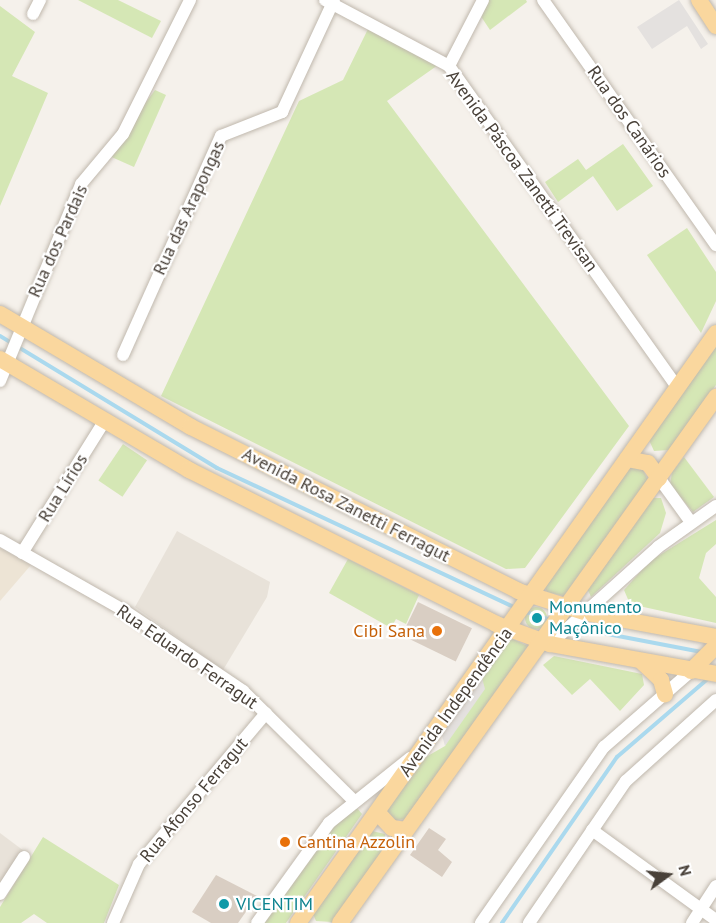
<!DOCTYPE html>
<meta charset="utf-8">
<style>
body{margin:0}
#map{position:relative;width:716px;height:923px;overflow:hidden;background:#f5f1eb;font-family:"PT Sans",sans-serif}
div>[style]{position:absolute}
[style*='--x']{left:calc(var(--x)*1px);top:calc(var(--y)*1px);width:calc(var(--w)*1px);rotate:calc(var(--a)*1deg)}
.residential>*{inset:0;background:#e8e2d9}
.education>*{inset:0;background:#ede4d5}
.green>*{inset:0;background:#d5e7b5;transform-origin:0 0}
.round{border-radius:50%}
.parking>*{inset:0;background:#e4e1df}
.stream>*{height:4px;margin:-2px;padding:0 2px;transform-origin:2px;border-radius:2px;background:#aad9ee}
.building>*{inset:0;background:#d9cec3;transform-origin:0 0}
.roads{filter:drop-shadow(0 0 2px #c0b8ad) drop-shadow(0 0 2px #c0b8ad)}
.minor>*{height:12px;margin:-6px;padding:0 6px;transform-origin:6px;border-radius:6px;background:#fff}
.major>*{height:16px;margin:-8px;padding:0 8px;transform-origin:8px;border-radius:8px;background:#fad79e}
.dots>*{width:16px;height:16px;translate:-50% -50%;box-sizing:border-box;border:3px solid #fff;border-radius:50%}
span{translate:-50% -50%;white-space:nowrap;text-align:center;line-height:1.15;-webkit-text-stroke:4.5px #fff;paint-order:stroke}
.street-label{font-size:18px;color:#494139}
.culture-label{font-size:18px;color:#0d838f}
.left{translate:0 -50%;text-align:left}
.food-label{font-size:18px;color:#c56008}
.right{translate:-100% -50%;text-align:right}
.north{position:absolute;left:638px;top:845px;width:60px;height:60px;-webkit-text-stroke:4px #fff;paint-order:stroke;rotate:75deg;font-size:16px;font-weight:700;line-height:24px;text-align:center;color:#494139}
.north::after{content:'';display:block;margin:auto;width:21px;height:27px;background:#494139;clip-path:polygon(50% 0,100% 100%,50% 72%,0 100%)}
</style>
<div id="map">
<div class="residential">
<div style="clip-path:polygon(177px 531px,270px 582px,267px 597px,223px 670px,135px 607px)"></div>
<div style="clip-path:polygon(0 833px,28px 854px,0 902px)"></div>
</div>
<div class="education">
<div style="clip-path:polygon(0 548px,31px 565px,0 601px)"></div>
</div>
<div class="green">
<div style="clip-path:polygon(78px 0,118px 0,161px 21px,152px 38px)"></div>
<div style="clip-path:polygon(487px 0,526px 0,527px 2px,490px 30px,480px 15px)"></div>
<div style="clip-path:polygon(0 6px,35px 32px,12px 76px,48px 93px,0 206px)"></div>
<div style="clip-path:polygon(368px 29px,438px 65px,387px 101px,629px 426px,525px 568px,506px 569px,161px 396px,299px 101px,343px 80px)"></div>
<div style="clip-path:polygon(155px 90px,166px 95px,134px 167px,107px 155px)"></div>
<div style="clip-path:polygon(623px 144px,653px 186px,617px 211px,593px 176px,558px 202px,545px 182px,578px 159px,586px 170px)"></div>
<div style="clip-path:polygon(687px 228px,716px 272px,716px 301px,701px 333px,647px 255px)"></div>
<div style="clip-path:polygon(716px 346px,716px 385px,669px 450px,654px 451px,649px 440px)"></div>
<div style="left:123px;top:444px;width:29px;height:44px;rotate:34deg"></div>
<div style="clip-path:polygon(684px 457px,714px 497px,693px 512px,670px 485px,672px 472px)"></div>
<div style="clip-path:polygon(640px 464px,648px 480px,564px 596px,547px 592px,544px 586px,629px 466px)"></div>
<div style="clip-path:polygon(652px 498px,661px 498px,666px 513px,660px 533px,591px 597px,587px 588px)"></div>
<div style="clip-path:polygon(716px 520px,716px 544px,706px 553px,699px 578px,716px 597px,716px 623px,630px 604px,624px 590px,650px 561px)"></div>
<div style="clip-path:polygon(348px 559px,419px 595px,406px 624px,396px 619px,391px 628px,329px 593px)"></div>
<div class="round" style="left:525px;top:607px;width:22px;height:22px"></div>
<div style="clip-path:polygon(508px 637px,528px 646px,405px 819px,390px 821px,386px 808px,419px 761px,445px 746px,481px 674px)"></div>
<div style="clip-path:polygon(554px 656px,642px 674px,644px 685px,620px 711px,590px 679px,572px 695px,543px 665px)"></div>
<div style="clip-path:polygon(357px 808px,362px 814px,286px 923px,262px 923px,328px 831px)"></div>
<div style="clip-path:polygon(372px 831px,385px 834px,386px 846px,332px 922px,316px 921px,313px 914px)"></div>
<div style="clip-path:polygon(43px 837px,119px 885px,104px 923px,47px 923px,34px 914px,21px 923px,0 923px,0 907px)"></div>
</div>
<div class="parking">
<div style="clip-path:polygon(679px 0,708px 44px,701px 49px,687px 26px,652px 49px,637px 27px)"></div>
<div style="clip-path:polygon(481px 674px,485px 689px,445px 746px,441px 732px)"></div>
</div>
<div class="stream">
<div style="--x:0;--y:336;--w:254;--a:31.3"></div>
<div style="--x:217;--y:468;--w:330;--a:25.1"></div>
<div style="--x:526;--y:612;--w:25;--a:18"></div>
<div style="--x:571;--y:627;--w:133;--a:10.8"></div>
<div style="--x:502;--y:923;--w:202;--a:-55.3"></div>
<div style="--x:617;--y:757;--w:121;--a:-40.7"></div>
</div>
<div class="building">
<div style="left:418px;top:602px;width:60px;height:37px;rotate:26deg"></div>
<div style="clip-path:polygon(429px 828px,446px 839px,438px 850px,452px 862px,442px 877px,410px 855px)"></div>
<div style="clip-path:polygon(216px 875px,257px 896px,238px 923px,211px 923px,192px 912px)"></div>
</div>
<div class="roads">
<div class="minor">
<div style="--x:325;--y:0;--w:140;--a:28"></div>
<div style="--x:449;--y:66;--w:395;--a:54.6"></div>
<div style="--x:543;--y:0;--w:300;--a:54.8"></div>
<div style="--x:33;--y:14;--w:16;--a:-63"></div>
<div style="--x:449;--y:66;--w:74;--a:-62.7"></div>
<div style="--x:123;--y:355;--w:240;--a:-65.9"></div>
<div style="--x:221;--y:136;--w:66;--a:-21.5"></div>
<div style="--x:282;--y:112;--w:123;--a:-65.1"></div>
<div style="--x:0;--y:381;--w:213;--a:-67.6"></div>
<div style="--x:81;--y:184;--w:65;--a:-50"></div>
<div style="--x:123;--y:134;--w:150;--a:-63.4"></div>
<div style="--x:659;--y:478;--w:53;--a:54.2"></div>
<div style="--x:0;--y:540;--w:144;--a:29.6"></div>
<div style="--x:125;--y:611;--w:143;--a:34.1"></div>
<div style="--x:243;--y:691;--w:156;--a:44.7"></div>
<div style="--x:22;--y:553;--w:155;--a:-58"></div>
<div style="--x:550;--y:644;--w:145;--a:-41.9"></div>
<div style="--x:658;--y:547;--w:71;--a:-35.3"></div>
<div style="--x:592;--y:830;--w:153;--a:36"></div>
<div style="--x:0;--y:894;--w:44;--a:-57"></div>
<div style="--x:113;--y:923;--w:64;--a:-66.2"></div>
<div style="--x:139;--y:864;--w:197;--a:-49.9"></div>
<div style="--x:257;--y:923;--w:123;--a:-54.2"></div>
<div style="--x:329;--y:823;--w:104;--a:-38.7"></div>
<div style="--x:481;--y:923;--w:215;--a:-55.1"></div>
<div style="--x:604;--y:747;--w:116;--a:-41.1"></div>
<div style="--x:529;--y:923;--w:172;--a:-55.7"></div>
<div style="--x:626;--y:781;--w:121;--a:-42"></div>
<div style="--x:692;--y:923;--w:44;--a:-57"></div>
</div>
<div class="major">
<div style="--x:699;--y:0;--w:31;--a:57"></div>
<div style="--x:0;--y:314;--w:222;--a:30.6"></div>
<div style="--x:191;--y:427;--w:366;--a:26.6"></div>
<div style="--x:518;--y:591;--w:72;--a:17.7"></div>
<div style="--x:587;--y:613;--w:131;--a:10.5"></div>
<div style="--x:0;--y:359;--w:219;--a:30.4"></div>
<div style="--x:189;--y:470;--w:343;--a:26.6"></div>
<div style="--x:496;--y:624;--w:58;--a:20.3"></div>
<div style="--x:550;--y:644;--w:169;--a:10.2"></div>
<div style="--x:627;--y:459;--w:21;--a:11"></div>
<div style="--x:648;--y:463;--w:19;--a:54"></div>
<div style="--x:642;--y:662;--w:26;--a:43"></div>
<div style="--x:661;--y:680;--w:15;--a:74"></div>
<div style="--x:691;--y:671;--w:35;--a:-45"></div>
<div style="--x:377;--y:812;--w:22;--a:47"></div>
<div style="--x:392;--y:828;--w:14;--a:8"></div>
<div style="--x:298;--y:923;--w:723;--a:-54.68"></div>
<div style="--x:340;--y:923;--w:647;--a:-54.44"></div>
</div>
</div>
<div class="dots">
<div style="left:537px;top:618px;background:#0f9aa8"></div>
<div style="left:437px;top:631px;background:#e8710a"></div>
<div style="left:285px;top:842px;background:#e8710a"></div>
<div style="left:224px;top:904px;background:#0f9aa8"></div>
</div>
<div class="street-label">
<span style="left:629px;top:122px;rotate:55deg">Rua dos Canários</span>
<span style="left:522px;top:171px;rotate:54deg">Avenida Páscoa Zanetti Trevisan</span>
<span style="left:189px;top:208px;rotate:-65deg">Rua das Arapongas</span>
<span style="left:58px;top:241px;rotate:-66deg">Rua dos Pardais</span>
<span style="left:63px;top:488px;rotate:-58deg">Rua Lírios</span>
<span style="left:346px;top:505px;rotate:27deg">Avenida Rosa Zanetti Ferragut</span>
<span style="left:187px;top:657px;rotate:35deg">Rua Eduardo Ferragut</span>
<span style="left:456px;top:702px;rotate:-54deg">Avenida Independência</span>
<span style="left:194px;top:800px;rotate:-50deg">Rua Afonso Ferragut</span>
</div>
<div class="culture-label">
<span class="left" style="left:549px;top:618px">Monumento<br>Maçônico</span>
<span class="left" style="left:236px;top:904px">VICENTIM</span>
</div>
<div class="food-label">
<span class="right" style="left:425px;top:631px">Cibi Sana</span>
<span class="left" style="left:297px;top:842px">Cantina Azzolin</span>
</div>
<div class="north">N</div>
</div>
